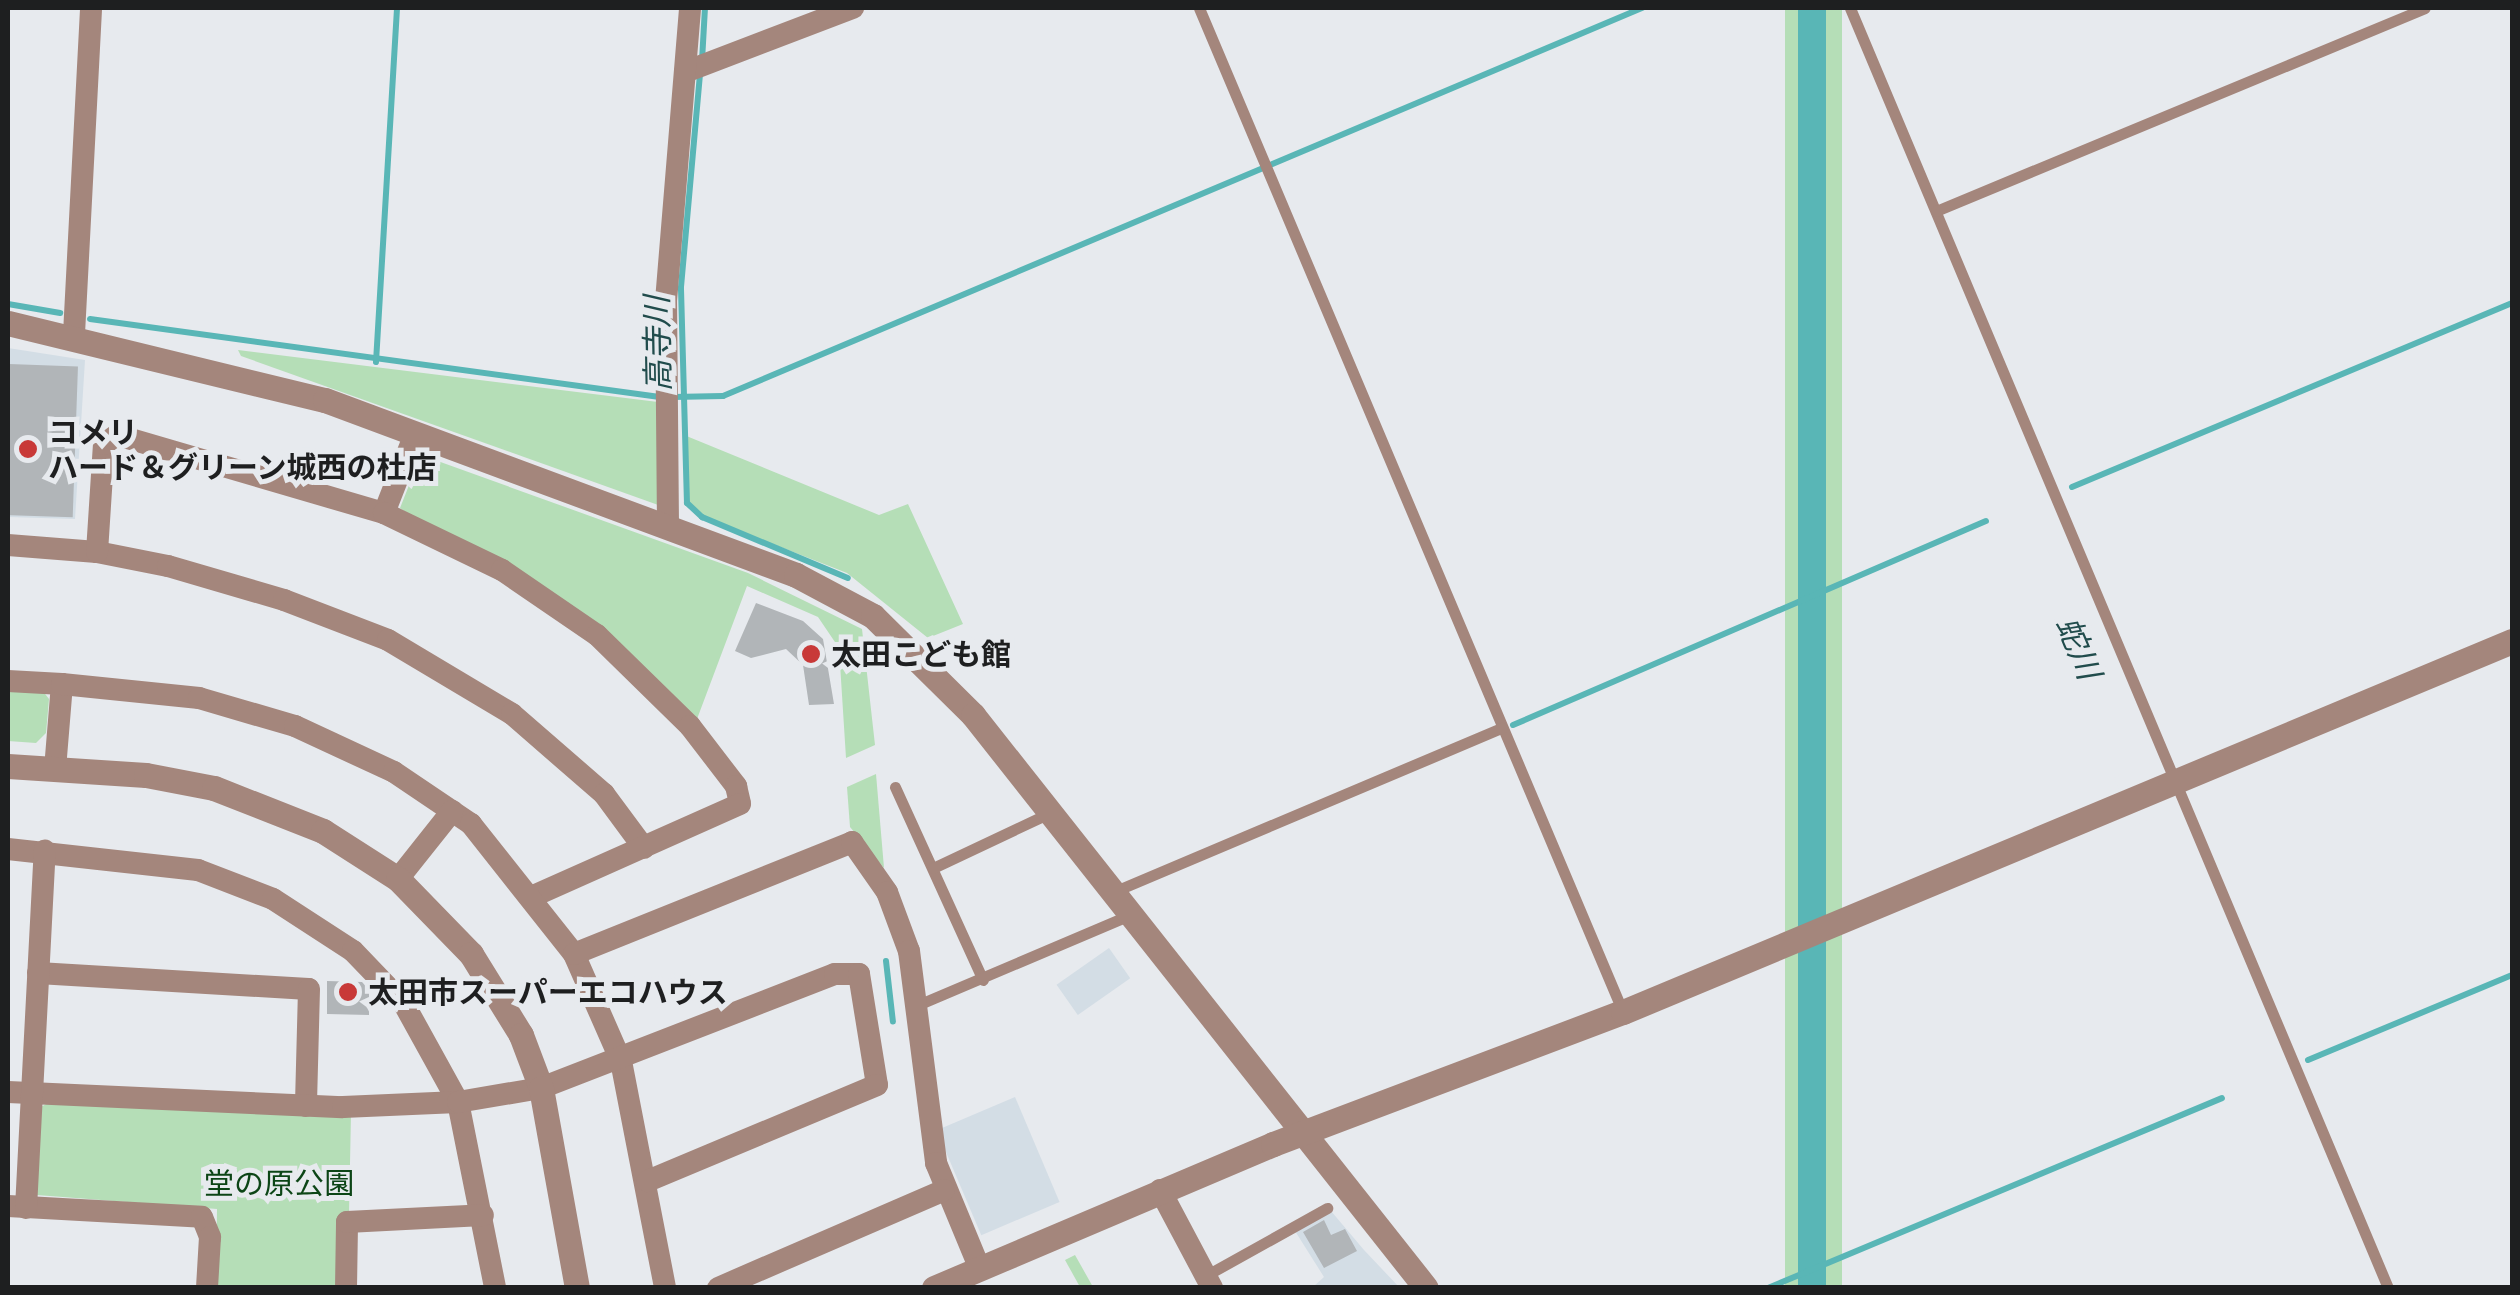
<!DOCTYPE html>
<meta charset="utf-8">
<style>
body{margin:0}
#map{position:relative;width:2520px;height:1295px;overflow:hidden;background:#e7eaee;font-family:Inter,"Noto Sans JP",sans-serif}
div>[style]{position:absolute}
[style*='--x']{left:calc(var(--x)*1px);top:calc(var(--y)*1px);width:calc(var(--w)*1px);rotate:calc(var(--a)*1deg)}
.built>*{inset:0;background:#d3dde5;transform-origin:0 0}
.green>*{inset:0;background:#b5deb7;transform-origin:0 0}
.water>*{inset:0;background:#59b6b6;transform-origin:0 0}
.pier>*{inset:0;background:#e7eaee;transform-origin:0 0}
.stream>*{height:6px;margin:-3px;padding:0 3px;transform-origin:3px;border-radius:3px;background:#59b6b6}
.building>*{inset:0;background:#b1b5b8;transform-origin:0 0}
.service>*{height:11px;margin:-5.5px;padding:0 5.5px;transform-origin:5.5px;border-radius:5.5px;background:#a4867c}
.minor>*{height:22px;margin:-11px;padding:0 11px;transform-origin:11px;border-radius:11px;background:#a4867c}
.tertiary>*{height:25px;margin:-12.5px;padding:0 12.5px;transform-origin:12.5px;border-radius:12.5px;background:#a4867c}
.dots>*{width:28px;height:28px;translate:-50% -50%;box-sizing:border-box;border:5px solid #e7eaee;border-radius:50%}
span{translate:-50% -50%;white-space:nowrap;text-align:center;line-height:1.15;-webkit-text-stroke:10px #e7eaee;paint-order:stroke}
.poi-label{font-size:30px;color:#1e1f20;font-weight:700}
.left{translate:0 -50%;text-align:left}
.park-label{font-size:30px;color:#0c4516}
.water-label{font-size:32px;color:#214c4c;font-style:italic}
.frame{position:absolute;inset:0;border:10px solid #1e1f20;pointer-events:none}
</style>
<div id="map">
<div class="built">
<div style="clip-path:polygon(8px 348px,85px 360px,75px 519px,8px 517px)"></div>
<div style="left:1109px;top:948px;width:37px;height:64px;rotate:55deg"></div>
<div style="left:1015px;top:1097px;width:114px;height:85px;rotate:67deg"></div>
<div style="clip-path:polygon(1331px 1211px,1364px 1250px,1399px 1287px,1313px 1287px,1324px 1277px,1295px 1231px)"></div>
</div>
<div class="green">
<div style="left:1785px;top:8px;width:13px;height:1387px"></div>
<div style="left:1826px;top:8px;width:16px;height:1388px"></div>
<div style="clip-path:polygon(238px 350px,658px 402px,661px 506px,241px 356px)"></div>
<div style="clip-path:polygon(684px 435px,879px 515px,908px 504px,963px 624px,928px 638px,847px 573px,696px 514px,686px 495px)"></div>
<div style="clip-path:polygon(421px 455px,748px 573px,862px 629px,875px 745px,846px 758px,839px 648px,818px 617px,747px 586px,697px 719px,400px 508px)"></div>
<div style="clip-path:polygon(8px 689px,42px 690px,49px 699px,46px 733px,36px 743px,8px 741px)"></div>
<div style="clip-path:polygon(876px 774px,884px 868px,850px 827px,847px 787px)"></div>
<div style="clip-path:polygon(48px 1103px,351px 1113px,349px 1214px,339px 1215px,337px 1287px,216px 1287px,217px 1209px,37px 1195px,39px 1108px)"></div>
<div style="clip-path:polygon(1075px 1255px,1093px 1287px,1080px 1287px,1065px 1260px)"></div>
</div>
<div class="water">
<div style="left:1798px;top:8px;width:28px;height:1387px"></div>
</div>
<div class="pier">
<div style="left:2149px;top:763px;width:52px;height:38px;rotate:67deg"></div>
</div>
<div class="stream">
<div style="--x:702;--y:61;--w:53;--a:-86.8"></div>
<div style="--x:700;--y:74;--w:216;--a:95.1"></div>
<div style="--x:681;--y:289;--w:214;--a:88.4"></div>
<div style="--x:687;--y:503;--w:21;--a:43"></div>
<div style="--x:702;--y:517;--w:158;--a:22.7"></div>
<div style="--x:8;--y:304;--w:53;--a:9.8"></div>
<div style="--x:90;--y:319;--w:575;--a:7.79"></div>
<div style="--x:376;--y:362;--w:355;--a:-86.6"></div>
<div style="--x:673;--y:397;--w:50;--a:-1.1"></div>
<div style="--x:723;--y:396;--w:998;--a:-22.89"></div>
<div style="--x:2072;--y:487;--w:477;--a:-22.7"></div>
<div style="--x:1513;--y:725;--w:515;--a:-23.33"></div>
<div style="--x:886;--y:961;--w:61;--a:83.5"></div>
<div style="--x:2308;--y:1060;--w:221;--a:-22.6"></div>
<div style="--x:1768;--y:1288;--w:492;--a:-22.7"></div>
</div>
<div class="building">
<div style="left:9px;top:364px;width:69px;height:151px;rotate:2deg"></div>
<div style="clip-path:polygon(756px 603px,803px 621px,823px 639px,834px 704px,809px 705px,803px 665px,786px 649px,751px 658px,735px 651px)"></div>
<div style="clip-path:polygon(327px 981px,362px 982px,369px 990px,369px 1015px,327px 1014px)"></div>
<div style="clip-path:polygon(1324px 1220px,1331px 1235px,1345px 1229px,1357px 1251px,1324px 1268px,1303px 1232px)"></div>
</div>
<div class="service">
<div style="--x:1199;--y:8;--w:1090;--a:67.11"></div>
<div style="--x:1850;--y:8;--w:1388;--a:67.2"></div>
<div style="--x:1936;--y:211;--w:529;--a:-22.54"></div>
<div style="--x:895;--y:787;--w:212;--a:65.5"></div>
<div style="--x:933;--y:868;--w:126;--a:-25.3"></div>
<div style="--x:1113;--y:892;--w:422;--a:-22.9"></div>
<div style="--x:920;--y:1004;--w:225;--a:-23"></div>
<div style="--x:1205;--y:1276;--w:140;--a:-29.1"></div>
</div>
<div class="minor">
<div style="--x:685;--y:72;--w:180;--a:-20.9"></div>
<div style="--x:74;--y:334;--w:326;--a:-87"></div>
<div style="--x:384;--y:513;--w:85;--a:-68.6"></div>
<div style="--x:668;--y:526;--w:225;--a:-90.5"></div>
<div style="--x:666;--y:301;--w:294;--a:-85.3"></div>
<div style="--x:8;--y:545;--w:89;--a:4.5"></div>
<div style="--x:97;--y:552;--w:72;--a:11.2"></div>
<div style="--x:168;--y:566;--w:121;--a:16.3"></div>
<div style="--x:284;--y:600;--w:111;--a:21"></div>
<div style="--x:388;--y:640;--w:144;--a:30.8"></div>
<div style="--x:512;--y:714;--w:122;--a:41"></div>
<div style="--x:604;--y:794;--w:67;--a:53.5"></div>
<div style="--x:97;--y:552;--w:108;--a:-86.3"></div>
<div style="--x:104;--y:444;--w:16;--a:-35"></div>
<div style="--x:117;--y:435;--w:278;--a:16.3"></div>
<div style="--x:384;--y:513;--w:131;--a:25.8"></div>
<div style="--x:502;--y:570;--w:115;--a:34.4"></div>
<div style="--x:597;--y:635;--w:130;--a:44.4"></div>
<div style="--x:690;--y:726;--w:76;--a:52.5"></div>
<div style="--x:736;--y:786;--w:18;--a:77"></div>
<div style="--x:740;--y:804;--w:227;--a:156"></div>
<div style="--x:8;--y:681;--w:54;--a:3.2"></div>
<div style="--x:62;--y:684;--w:85;--a:94.7"></div>
<div style="--x:62;--y:684;--w:138;--a:5.8"></div>
<div style="--x:199;--y:698;--w:100;--a:16.3"></div>
<div style="--x:295;--y:726;--w:109;--a:24.9"></div>
<div style="--x:394;--y:772;--w:93;--a:34"></div>
<div style="--x:471;--y:824;--w:166;--a:51.6"></div>
<div style="--x:574;--y:954;--w:117;--a:66.3"></div>
<div style="--x:621;--y:1061;--w:231;--a:79"></div>
<div style="--x:8;--y:849;--w:191;--a:6.3"></div>
<div style="--x:198;--y:870;--w:80;--a:21.1"></div>
<div style="--x:273;--y:899;--w:95;--a:33"></div>
<div style="--x:353;--y:951;--w:74;--a:46.1"></div>
<div style="--x:404;--y:1004;--w:112;--a:61.1"></div>
<div style="--x:458;--y:1102;--w:190;--a:78.7"></div>
<div style="--x:398;--y:879;--w:87;--a:-51.5"></div>
<div style="--x:574;--y:954;--w:300;--a:-21.9"></div>
<div style="--x:852;--y:842;--w:61;--a:55"></div>
<div style="--x:887;--y:892;--w:63;--a:69.6"></div>
<div style="--x:909;--y:951;--w:214;--a:82.7"></div>
<div style="--x:936;--y:1163;--w:113;--a:67.5"></div>
<div style="--x:38;--y:973;--w:271;--a:3.4"></div>
<div style="--x:309;--y:989;--w:117;--a:91.5"></div>
<div style="--x:8;--y:1092;--w:335;--a:2.6"></div>
<div style="--x:343;--y:1107;--w:115;--a:-2.5"></div>
<div style="--x:458;--y:1102;--w:84;--a:-9.6"></div>
<div style="--x:541;--y:1088;--w:315;--a:-21.2"></div>
<div style="--x:835;--y:974;--w:24;--a:0"></div>
<div style="--x:859;--y:974;--w:112;--a:80.8"></div>
<div style="--x:877;--y:1085;--w:249;--a:157.3"></div>
<div style="--x:1160;--y:1190;--w:111;--a:62"></div>
<div style="--x:8;--y:1206;--w:194;--a:3.2"></div>
<div style="--x:202;--y:1217;--w:22;--a:68"></div>
<div style="--x:210;--y:1237;--w:51;--a:93.4"></div>
<div style="--x:26;--y:1208;--w:358;--a:-87"></div>
<div style="--x:346;--y:1288;--w:66;--a:-89.1"></div>
<div style="--x:347;--y:1222;--w:136;--a:-2.9"></div>
<div style="--x:718;--y:1288;--w:246;--a:-23.4"></div>
</div>
<div class="tertiary">
<div style="--x:8;--y:323;--w:326;--a:13.7"></div>
<div style="--x:325;--y:400;--w:502;--a:20.38"></div>
<div style="--x:796;--y:575;--w:87;--a:28"></div>
<div style="--x:873;--y:616;--w:141;--a:44.7"></div>
<div style="--x:973;--y:715;--w:730;--a:51.67"></div>
<div style="--x:8;--y:766;--w:138;--a:3.7"></div>
<div style="--x:146;--y:775;--w:69;--a:10.8"></div>
<div style="--x:214;--y:788;--w:117;--a:21.5"></div>
<div style="--x:323;--y:831;--w:89;--a:32.6"></div>
<div style="--x:398;--y:879;--w:105;--a:45.8"></div>
<div style="--x:471;--y:954;--w:95;--a:58.3"></div>
<div style="--x:521;--y:1035;--w:57;--a:69.3"></div>
<div style="--x:541;--y:1088;--w:203;--a:79.8"></div>
<div style="--x:934;--y:1288;--w:368;--a:-23"></div>
<div style="--x:1273;--y:1144;--w:374;--a:-20.7"></div>
<div style="--x:1623;--y:1012;--w:963;--a:-22.65"></div>
</div>
<div class="dots">
<div style="left:28px;top:449px;background:#c83938"></div>
<div style="left:811px;top:654px;background:#c83938"></div>
<div style="left:348px;top:992px;background:#c83938"></div>
</div>
<div class="poi-label">
<span class="left" style="left:48px;top:449px">コメリ<br>ハード＆グリーン城西の杜店</span>
<span class="left" style="left:831px;top:654px">太田こども館</span>
<span class="left" style="left:368px;top:992px">太田市スーパーエコハウス</span>
</div>
<div class="park-label">
<span style="left:279px;top:1183px">堂の原公園</span>
</div>
<div class="water-label">
<span style="left:658px;top:344px;rotate:-91deg">高寺川</span>
<span style="left:2078px;top:648px;rotate:67deg">蛇川</span>
</div>
<div class="frame"></div>
</div>
